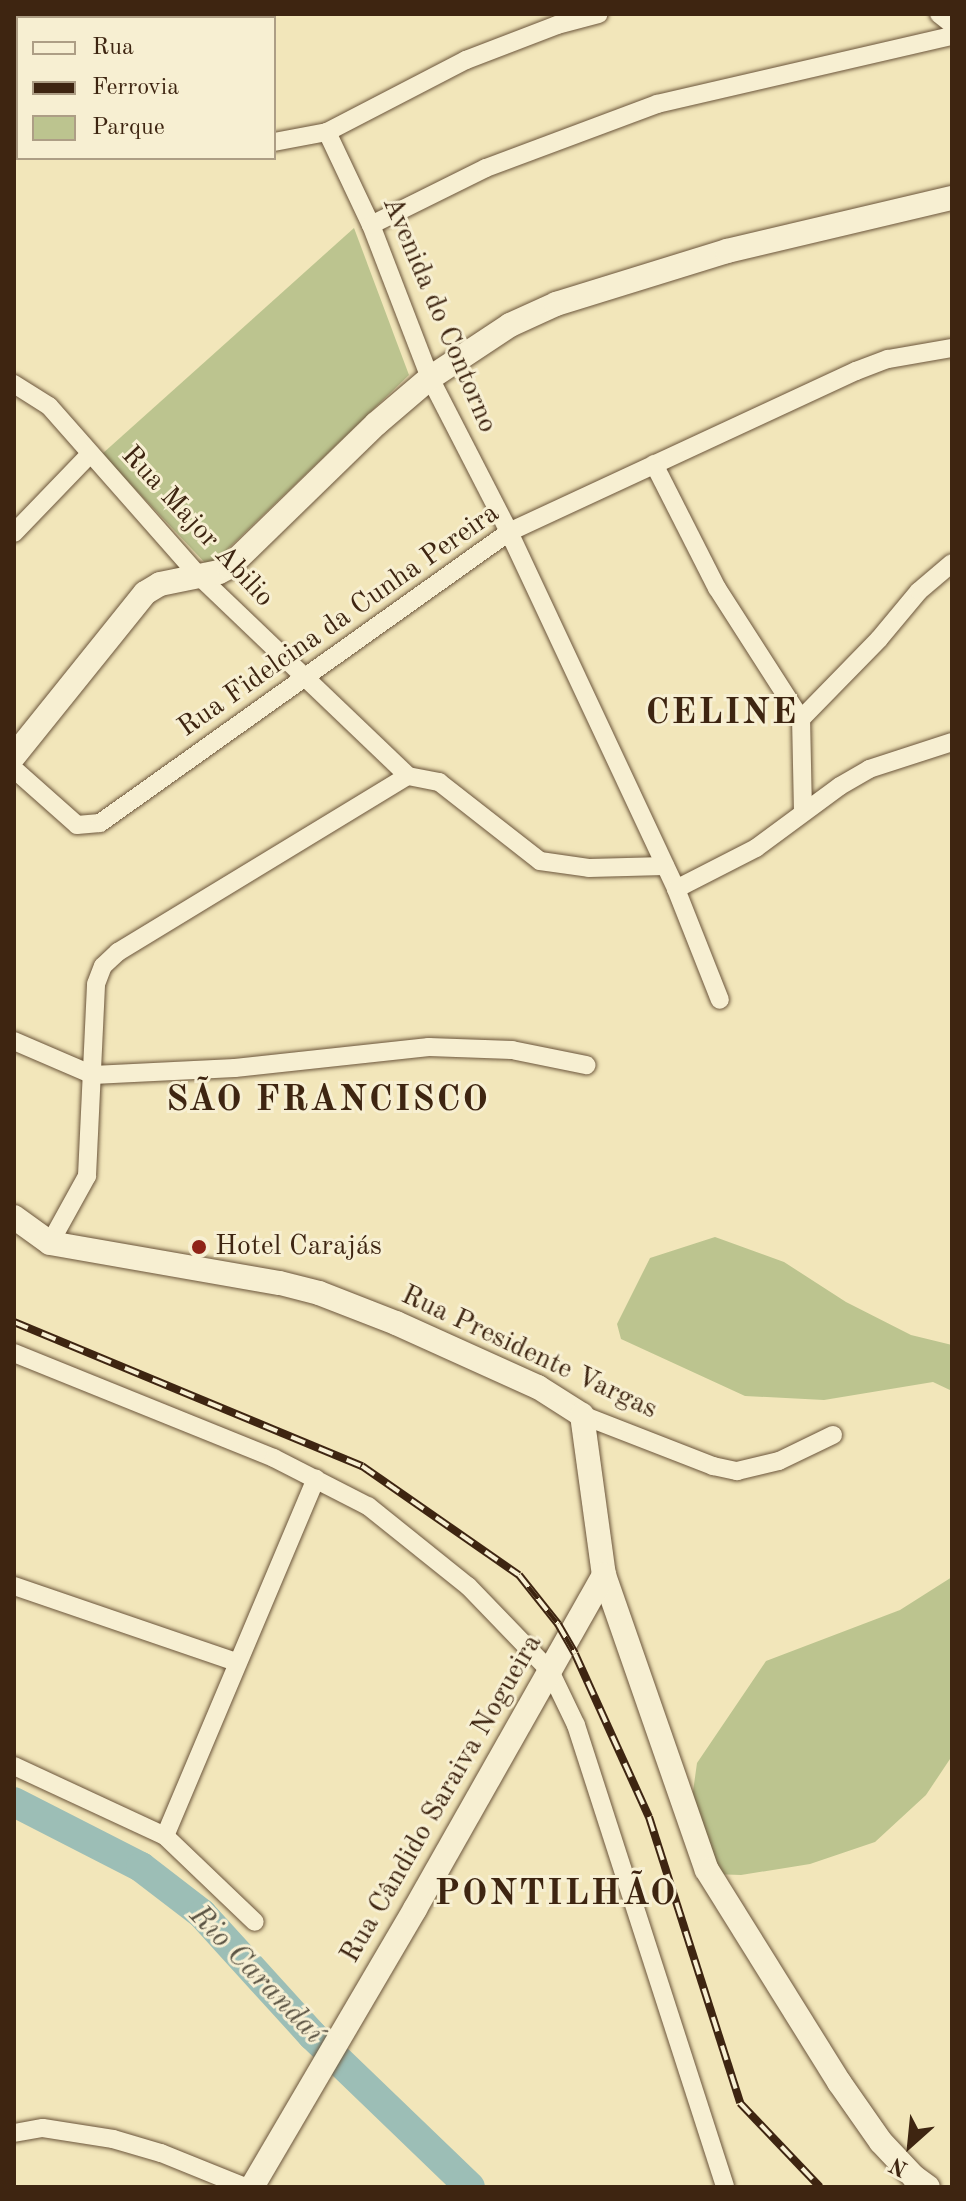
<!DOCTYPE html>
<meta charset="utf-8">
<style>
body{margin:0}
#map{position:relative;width:966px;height:2201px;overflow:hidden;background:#f2e6ba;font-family:"Old Standard TT",serif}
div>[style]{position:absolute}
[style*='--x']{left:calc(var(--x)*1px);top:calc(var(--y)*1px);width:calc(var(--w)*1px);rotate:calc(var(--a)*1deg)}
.green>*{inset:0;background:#bcc48f}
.river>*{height:30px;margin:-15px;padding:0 15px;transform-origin:15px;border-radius:15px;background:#9cbeb6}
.roads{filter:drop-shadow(0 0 2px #6b553b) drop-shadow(0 0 2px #6b553b)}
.street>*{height:18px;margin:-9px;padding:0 9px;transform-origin:9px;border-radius:9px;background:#f7efd2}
.secondary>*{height:24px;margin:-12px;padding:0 12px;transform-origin:12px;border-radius:12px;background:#f7efd2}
.rail>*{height:8px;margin-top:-4px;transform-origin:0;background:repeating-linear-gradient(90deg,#f7efd2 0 15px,#3e2511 0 30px);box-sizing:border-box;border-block:2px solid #3e2511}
.dots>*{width:22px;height:22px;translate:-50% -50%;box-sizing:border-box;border:4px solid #f7efd2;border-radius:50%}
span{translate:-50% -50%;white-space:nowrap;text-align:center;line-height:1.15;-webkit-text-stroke:6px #f7efd2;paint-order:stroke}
.street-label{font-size:28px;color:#3e2511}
.poi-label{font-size:28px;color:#3e2511}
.left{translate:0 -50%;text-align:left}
.water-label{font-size:30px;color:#5a5343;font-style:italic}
.district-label{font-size:36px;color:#3e2511;font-weight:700;letter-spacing:2px}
.frame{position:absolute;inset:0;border:16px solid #3e2511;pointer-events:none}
.legend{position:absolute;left:16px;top:16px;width:260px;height:144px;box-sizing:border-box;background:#f7efd2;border:2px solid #ad9e85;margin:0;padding:10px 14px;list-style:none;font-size:24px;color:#3e2511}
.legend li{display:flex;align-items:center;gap:16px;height:40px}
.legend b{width:40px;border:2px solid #ad9e85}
.north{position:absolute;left:870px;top:2105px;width:80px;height:80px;-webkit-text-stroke:6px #f7efd2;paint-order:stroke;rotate:207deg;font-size:22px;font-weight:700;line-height:32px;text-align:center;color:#3e2511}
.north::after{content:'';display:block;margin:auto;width:28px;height:36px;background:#3e2511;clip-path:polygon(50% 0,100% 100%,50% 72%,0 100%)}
</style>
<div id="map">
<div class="green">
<div style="clip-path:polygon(354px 228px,409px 375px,209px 567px,102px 454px)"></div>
<div style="clip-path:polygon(715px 1237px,784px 1262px,846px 1302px,911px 1335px,952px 1345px,952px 1391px,933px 1382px,824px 1400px,745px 1396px,621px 1339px,617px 1324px,650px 1258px)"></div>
<div style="clip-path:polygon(952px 1577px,952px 1756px,926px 1795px,875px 1842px,810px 1864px,741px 1875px,712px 1874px,690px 1813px,697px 1763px,766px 1661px,900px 1610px)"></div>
</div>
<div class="river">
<div style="--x:14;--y:1802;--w:143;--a:27.1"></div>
<div style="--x:141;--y:1867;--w:77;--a:37.6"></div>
<div style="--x:202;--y:1914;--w:164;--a:47.7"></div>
<div style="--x:312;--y:2035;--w:219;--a:43.9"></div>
</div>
<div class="roads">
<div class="street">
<div style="--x:939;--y:14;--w:16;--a:38"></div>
<div style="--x:14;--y:15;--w:18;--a:-3"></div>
<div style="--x:14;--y:35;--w:6;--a:-51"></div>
<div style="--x:14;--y:119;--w:4;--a:27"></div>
<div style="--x:327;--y:132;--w:103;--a:64.7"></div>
<div style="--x:371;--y:225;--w:164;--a:68.9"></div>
<div style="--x:430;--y:378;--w:173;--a:62.8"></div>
<div style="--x:509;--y:532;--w:394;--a:64.9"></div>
<div style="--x:676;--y:889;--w:119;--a:68.4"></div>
<div style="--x:274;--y:142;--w:54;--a:-10.7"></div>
<div style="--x:327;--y:132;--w:157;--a:-27.4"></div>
<div style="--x:466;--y:60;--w:97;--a:-21"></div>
<div style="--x:557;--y:25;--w:43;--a:-14.7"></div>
<div style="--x:371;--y:225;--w:128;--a:-26.4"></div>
<div style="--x:486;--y:168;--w:183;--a:-20.5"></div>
<div style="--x:657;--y:104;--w:303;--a:-13"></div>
<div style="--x:14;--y:384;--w:41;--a:32.2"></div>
<div style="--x:49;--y:406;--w:228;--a:48.6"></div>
<div style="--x:200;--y:577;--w:288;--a:43.7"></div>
<div style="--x:654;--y:464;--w:139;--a:63.1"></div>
<div style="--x:717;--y:588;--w:156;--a:57.3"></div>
<div style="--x:14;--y:533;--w:110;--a:-46.1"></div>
<div style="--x:14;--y:769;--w:84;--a:41.6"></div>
<div style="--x:77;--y:825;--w:23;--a:-5"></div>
<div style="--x:100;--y:823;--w:502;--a:-35.43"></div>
<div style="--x:509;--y:532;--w:383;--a:-24.9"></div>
<div style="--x:856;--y:371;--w:34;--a:-21"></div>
<div style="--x:888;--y:359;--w:65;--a:-9.8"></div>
<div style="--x:803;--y:812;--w:93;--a:-91.2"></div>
<div style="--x:801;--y:719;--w:112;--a:-45.7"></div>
<div style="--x:879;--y:639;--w:62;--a:-50.2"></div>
<div style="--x:919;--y:591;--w:43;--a:-40.3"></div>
<div style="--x:676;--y:889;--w:90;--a:-27.1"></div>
<div style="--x:756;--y:848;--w:104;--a:-36.4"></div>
<div style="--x:840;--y:786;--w:34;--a:-30"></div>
<div style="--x:869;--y:769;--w:87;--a:-18"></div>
<div style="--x:14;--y:1041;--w:86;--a:23.3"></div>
<div style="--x:93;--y:1075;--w:142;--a:-2.8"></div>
<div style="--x:235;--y:1068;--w:195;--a:-6.2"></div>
<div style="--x:429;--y:1047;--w:83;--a:2.1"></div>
<div style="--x:512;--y:1050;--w:76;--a:11.5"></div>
<div style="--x:50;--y:1243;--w:77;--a:-61.1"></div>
<div style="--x:87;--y:1176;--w:192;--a:-87.3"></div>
<div style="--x:96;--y:984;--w:19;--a:-69"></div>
<div style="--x:103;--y:966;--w:21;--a:-43"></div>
<div style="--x:118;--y:952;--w:339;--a:-31.3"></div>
<div style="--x:408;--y:776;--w:32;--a:11"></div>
<div style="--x:439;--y:782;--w:128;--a:38"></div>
<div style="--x:540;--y:861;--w:49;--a:8.1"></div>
<div style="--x:589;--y:868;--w:76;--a:-1.5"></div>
<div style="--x:14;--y:1353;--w:280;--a:22"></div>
<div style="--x:274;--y:1458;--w:106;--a:27.1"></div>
<div style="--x:368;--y:1506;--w:128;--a:38.7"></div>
<div style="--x:468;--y:1586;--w:118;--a:46"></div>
<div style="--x:550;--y:1671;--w:60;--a:64.3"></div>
<div style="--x:576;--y:1725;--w:485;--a:72.1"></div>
<div style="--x:582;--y:1415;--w:141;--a:21.3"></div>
<div style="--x:713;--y:1466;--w:25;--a:12"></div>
<div style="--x:737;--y:1471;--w:43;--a:-13.4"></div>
<div style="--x:779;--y:1461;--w:60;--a:-25.7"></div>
<div style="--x:14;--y:1586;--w:235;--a:18.9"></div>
<div style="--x:14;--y:1766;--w:166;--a:24.9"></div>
<div style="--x:165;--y:1836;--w:124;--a:43.7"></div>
<div style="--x:165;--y:1836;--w:388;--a:-67.1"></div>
<div style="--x:14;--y:2133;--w:29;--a:-10"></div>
<div style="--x:43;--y:2128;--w:71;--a:8.9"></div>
<div style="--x:113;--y:2139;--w:50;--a:16.3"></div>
<div style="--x:161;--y:2153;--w:91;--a:22"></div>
</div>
<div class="secondary">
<div style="--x:14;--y:756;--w:209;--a:-51.2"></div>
<div style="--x:145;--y:593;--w:17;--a:-31"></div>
<div style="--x:160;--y:584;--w:60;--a:-11.5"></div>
<div style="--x:219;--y:572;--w:11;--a:-27"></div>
<div style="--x:229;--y:567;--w:205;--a:-44.2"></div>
<div style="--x:376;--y:424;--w:71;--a:-40.4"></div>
<div style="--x:430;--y:378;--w:96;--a:-33.5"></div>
<div style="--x:510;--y:325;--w:51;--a:-24.5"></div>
<div style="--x:556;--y:304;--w:179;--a:-17.2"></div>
<div style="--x:727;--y:251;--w:231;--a:-13.3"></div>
<div style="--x:14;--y:1217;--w:44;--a:35.8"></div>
<div style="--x:50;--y:1243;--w:233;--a:9.9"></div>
<div style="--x:280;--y:1283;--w:40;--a:14.4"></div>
<div style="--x:319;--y:1293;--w:83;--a:21.3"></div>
<div style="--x:396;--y:1323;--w:156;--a:24.3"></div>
<div style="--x:538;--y:1387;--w:52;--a:32.5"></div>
<div style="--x:582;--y:1415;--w:162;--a:82.2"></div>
<div style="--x:604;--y:1575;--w:312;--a:70.8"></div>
<div style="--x:707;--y:1870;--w:250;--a:58.1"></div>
<div style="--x:839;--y:2082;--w:73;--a:55"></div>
<div style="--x:881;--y:2142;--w:48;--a:46.7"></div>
<div style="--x:914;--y:2177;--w:17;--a:36"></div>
<div style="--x:252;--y:2187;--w:322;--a:-59.6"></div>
<div style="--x:415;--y:1909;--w:384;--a:-60.5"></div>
</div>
</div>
<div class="rail">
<div style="--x:14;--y:1322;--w:377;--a:22.5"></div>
<div style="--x:362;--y:1466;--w:191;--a:34.8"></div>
<div style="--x:519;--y:1575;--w:63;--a:51.5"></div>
<div style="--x:558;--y:1624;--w:34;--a:60"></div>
<div style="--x:575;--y:1654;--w:179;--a:65.6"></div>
<div style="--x:649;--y:1817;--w:300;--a:72.3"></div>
<div style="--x:740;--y:2103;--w:116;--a:46.4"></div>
</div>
<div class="dots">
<div style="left:199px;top:1247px;background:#8f2418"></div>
</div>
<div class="street-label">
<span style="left:439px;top:315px;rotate:67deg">Avenida do Contorno</span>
<span style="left:197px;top:527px;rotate:47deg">Rua Major Abilio</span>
<span style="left:339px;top:621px;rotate:-35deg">Rua Fidelcina da Cunha Pereira</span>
<span style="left:529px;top:1353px;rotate:25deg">Rua Presidente Vargas</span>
<span style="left:442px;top:1799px;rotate:-60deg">Rua Cândido Saraiva Nogueira</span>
</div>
<div class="poi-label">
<span class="left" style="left:215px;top:1247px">Hotel Carajás</span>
</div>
<div class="water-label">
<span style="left:256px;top:1975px;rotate:46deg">Rio Carandaí</span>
</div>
<div class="district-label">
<span style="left:722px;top:715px">CELINE</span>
<span style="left:328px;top:1102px">SÃO FRANCISCO</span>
<span style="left:556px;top:1896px">PONTILHÃO</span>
</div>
<div class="frame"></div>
<ul class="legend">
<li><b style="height:10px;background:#f7efd2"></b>Rua</li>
<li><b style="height:10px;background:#3e2511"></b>Ferrovia</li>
<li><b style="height:22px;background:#bcc48f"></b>Parque</li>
</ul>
<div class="north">N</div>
</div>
